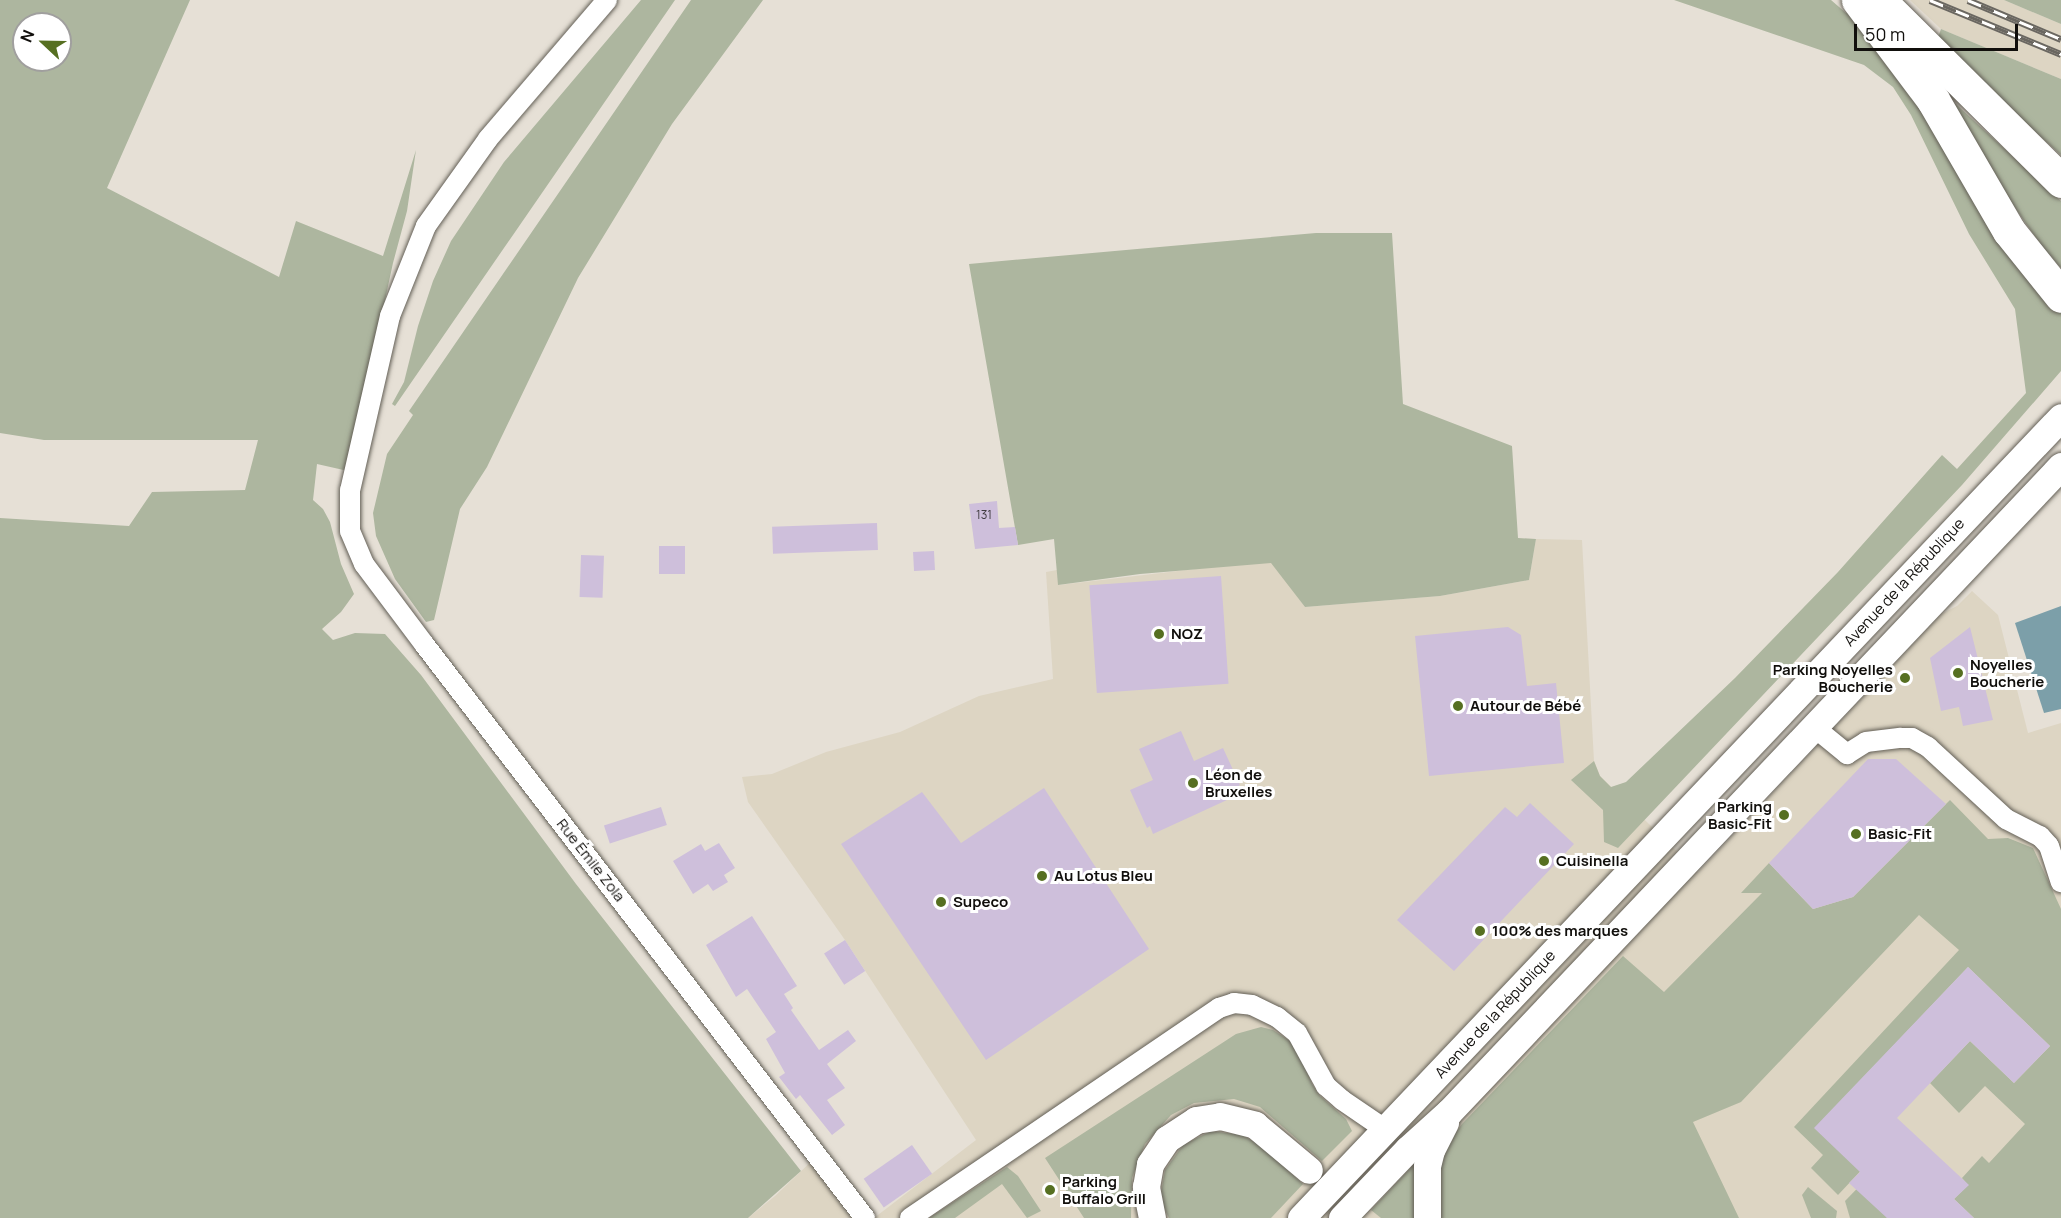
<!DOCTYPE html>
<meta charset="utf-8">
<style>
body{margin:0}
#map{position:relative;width:2061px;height:1218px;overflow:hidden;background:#e6e0d6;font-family:Manrope,sans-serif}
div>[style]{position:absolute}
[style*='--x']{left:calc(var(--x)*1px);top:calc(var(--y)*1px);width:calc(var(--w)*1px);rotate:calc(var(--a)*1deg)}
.built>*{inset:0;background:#ddd5c3}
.green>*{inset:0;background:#adb69f}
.water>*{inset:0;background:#7c9fa9}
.building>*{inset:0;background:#cebfdb;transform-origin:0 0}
.roads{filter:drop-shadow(0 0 2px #635f56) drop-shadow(0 0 2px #635f56)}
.street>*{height:20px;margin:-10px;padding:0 10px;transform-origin:10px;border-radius:10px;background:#fff}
.secondary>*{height:27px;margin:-13.5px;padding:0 13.5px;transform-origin:13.5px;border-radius:13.5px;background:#fff}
.highway>*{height:33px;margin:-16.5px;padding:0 16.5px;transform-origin:16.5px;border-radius:16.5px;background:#fff}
.rail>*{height:7px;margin-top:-3.5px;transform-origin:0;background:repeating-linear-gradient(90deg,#fff 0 14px,#6a6761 0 28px);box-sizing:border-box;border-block:2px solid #6a6761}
.dots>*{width:16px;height:16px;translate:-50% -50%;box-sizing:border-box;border:3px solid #fff;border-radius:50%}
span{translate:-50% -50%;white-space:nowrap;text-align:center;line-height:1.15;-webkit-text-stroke:6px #fff;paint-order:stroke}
.number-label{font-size:12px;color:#403b40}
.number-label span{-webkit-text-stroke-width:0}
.street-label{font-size:15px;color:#110f0c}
.poi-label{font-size:15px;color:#110f0c;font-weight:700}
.left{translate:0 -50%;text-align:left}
.right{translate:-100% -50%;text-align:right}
.north{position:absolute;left:12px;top:12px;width:60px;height:60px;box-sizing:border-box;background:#fff;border:2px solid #a09f9e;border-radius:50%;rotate:292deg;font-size:16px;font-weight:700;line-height:24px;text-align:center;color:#110f0c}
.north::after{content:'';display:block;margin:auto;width:21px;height:27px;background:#566f21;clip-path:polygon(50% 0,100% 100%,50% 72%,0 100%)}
.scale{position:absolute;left:1854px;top:24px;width:164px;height:27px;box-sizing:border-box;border:3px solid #110f0c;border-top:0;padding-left:8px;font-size:18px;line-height:21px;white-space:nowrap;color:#110f0c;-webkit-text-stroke:4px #fff;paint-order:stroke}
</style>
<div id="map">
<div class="built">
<div style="clip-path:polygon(1910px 0,2004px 0,2061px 24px,2061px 79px,1941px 29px)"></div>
<div style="clip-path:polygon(1536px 539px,1582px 540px,1594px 761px,1600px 776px,1698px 872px,1941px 614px,1957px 606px,1972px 591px,1998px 615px,2028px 733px,2061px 723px,2061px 1218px,874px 1218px,976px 1140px,845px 940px,748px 802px,742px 777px,772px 774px,826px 752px,900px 732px,979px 696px,1053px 679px,1046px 572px,1057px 570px,1059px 585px,1271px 560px,1305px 607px,1440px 596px,1529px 580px)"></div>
<div style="clip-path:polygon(818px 1155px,865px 1218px,748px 1218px,775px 1196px)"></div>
</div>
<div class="green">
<div style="clip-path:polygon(evenodd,0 0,190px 0,107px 188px,279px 277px,296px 221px,383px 256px,416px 150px,407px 211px,393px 263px,348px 471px,317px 464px,313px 500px,323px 509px,330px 522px,341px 564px,354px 594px,341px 612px,322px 629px,333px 640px,355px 633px,385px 634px,421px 675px,576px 884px,801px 1171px,748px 1218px,0 1218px,0 518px,129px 526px,152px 492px,245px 490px,258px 440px,44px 440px,0 433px,0 0,24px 24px,60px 24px,60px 60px,24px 60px,24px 24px)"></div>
<div style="clip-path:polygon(641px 0,675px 0,395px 406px,392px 404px,404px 382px,418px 326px,433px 281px,451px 241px,504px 162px)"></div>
<div style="clip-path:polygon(691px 0,763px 0,672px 124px,578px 278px,487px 467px,460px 509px,434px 620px,426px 622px,395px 579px,376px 536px,373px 513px,387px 454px,413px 415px,409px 411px)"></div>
<div style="clip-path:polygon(1674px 0,1831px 0,1846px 13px,1857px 10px,2061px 308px,2061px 371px,1962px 485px,1618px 848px,1604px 842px,1603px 810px,1571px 780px,1594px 761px,1600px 776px,1611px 787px,1626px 782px,1735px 678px,1838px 572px,1942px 455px,1957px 469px,2026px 393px,2015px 309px,1969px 234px,1911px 115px,1893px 87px,1864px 65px)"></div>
<div style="clip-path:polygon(2004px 0,2061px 0,2061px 24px)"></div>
<div style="clip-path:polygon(1941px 29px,2061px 79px,2061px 155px,1936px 43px)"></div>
<div style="clip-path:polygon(1946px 95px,2061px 201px,2061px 268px,2041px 245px,2004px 192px)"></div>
<div style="clip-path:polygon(1316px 233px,1392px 233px,1403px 404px,1512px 446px,1518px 538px,1536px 539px,1529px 580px,1440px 596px,1305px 607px,1271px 563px,1140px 574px,1058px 585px,1054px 539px,1018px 545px,969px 264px)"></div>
<div style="clip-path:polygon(1950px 800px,1988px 839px,2008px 838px,2033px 848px,2061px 909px,2061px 1218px,1974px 1218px,1954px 1199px,1968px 1185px,1962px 1178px,1982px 1156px,1989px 1163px,2025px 1124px,1985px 1086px,1959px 1113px,1930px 1083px,1970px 1041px,2014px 1083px,2050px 1046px,1968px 967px,1815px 1128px,1869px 1162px,1838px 1195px,1811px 1168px,1823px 1155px,1794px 1127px,1959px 950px,1919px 915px,1741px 1102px,1693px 1122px,1739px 1218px,1440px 1218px,1437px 1181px,1441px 1161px,1449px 1142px,1462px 1124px,1623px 956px,1664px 992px,1762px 893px,1741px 893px,1769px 863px,1813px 909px,1853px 897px)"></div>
<div style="clip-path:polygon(1261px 1027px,1273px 1030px,1293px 1043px,1302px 1057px,1312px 1084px,1320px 1096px,1346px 1119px,1352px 1131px,1322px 1161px,1260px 1107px,1234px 1099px,1194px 1103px,1171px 1115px,1145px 1144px,1132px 1178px,1131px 1218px,1084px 1218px,1045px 1158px,1236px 1034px)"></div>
<div style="clip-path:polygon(1211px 1131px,1242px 1135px,1260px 1145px,1303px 1184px,1271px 1218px,1169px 1218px,1160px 1200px,1165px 1170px,1183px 1145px)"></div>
<div style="clip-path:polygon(1414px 1164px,1414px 1218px,1381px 1218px,1371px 1210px)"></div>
<div style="clip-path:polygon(1007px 1167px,1018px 1176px,1041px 1211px,1027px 1218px,1002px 1184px,955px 1218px,929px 1218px)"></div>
<div style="clip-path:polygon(1876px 1169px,1887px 1218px,1850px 1218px,1845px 1201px)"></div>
<div style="clip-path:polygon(1808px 1187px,1837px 1211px,1836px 1218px,1811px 1218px,1802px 1195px)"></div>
</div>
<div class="water">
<div style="clip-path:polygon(2061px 606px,2061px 709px,2044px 713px,2015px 623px)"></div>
</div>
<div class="building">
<div style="clip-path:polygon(997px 501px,999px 528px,1015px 527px,1018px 545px,975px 549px,969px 504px)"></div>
<div style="left:877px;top:523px;width:27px;height:105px;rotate:88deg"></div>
<div style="left:659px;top:546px;width:26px;height:28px"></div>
<div style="left:934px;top:551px;width:19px;height:21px;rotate:87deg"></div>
<div style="left:581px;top:555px;width:23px;height:42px;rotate:2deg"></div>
<div style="left:1221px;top:576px;width:108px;height:132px;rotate:86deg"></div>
<div style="clip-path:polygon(1508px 627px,1521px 635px,1527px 686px,1556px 683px,1564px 763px,1429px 776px,1415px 636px)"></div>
<div style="clip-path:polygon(1970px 627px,1993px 720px,1963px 726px,1959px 707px,1941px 711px,1930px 658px)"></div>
<div style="clip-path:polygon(1181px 731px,1194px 761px,1223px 748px,1240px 785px,1237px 787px,1240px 794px,1153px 834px,1150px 826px,1147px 828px,1130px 790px,1153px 780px,1139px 749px)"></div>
<div style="clip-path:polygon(1868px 759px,1896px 759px,1946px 804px,1853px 897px,1813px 909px,1769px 863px)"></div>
<div style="clip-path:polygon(1044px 788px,1149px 949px,986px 1060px,841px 844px,922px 792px,961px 843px)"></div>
<div style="clip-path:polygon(1530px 803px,1574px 844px,1454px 971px,1397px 920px,1505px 807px,1517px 817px)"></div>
<div style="left:661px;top:807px;width:19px;height:60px;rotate:72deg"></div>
<div style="clip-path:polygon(719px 843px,735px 868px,724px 875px,728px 882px,713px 891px,708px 884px,693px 894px,673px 861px,701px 844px,705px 851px)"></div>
<div style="clip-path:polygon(752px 916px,797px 986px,784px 994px,793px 1008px,791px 1010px,819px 1050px,848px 1030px,856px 1041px,827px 1064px,845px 1088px,827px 1100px,845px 1125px,832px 1135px,800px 1095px,796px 1099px,779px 1077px,785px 1073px,766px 1039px,776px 1032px,747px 989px,736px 997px,706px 945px)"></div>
<div style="left:845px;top:940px;width:37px;height:25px;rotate:57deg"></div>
<div style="clip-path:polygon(1968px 967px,2050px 1046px,2014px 1083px,1970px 1041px,1897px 1118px,1969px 1185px,1954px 1199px,1974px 1218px,1887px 1218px,1849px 1183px,1860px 1172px,1814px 1128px)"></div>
<div style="left:912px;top:1145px;width:35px;height:59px;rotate:55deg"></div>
</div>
<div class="roads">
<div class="street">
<div style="--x:607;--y:0;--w:183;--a:130.6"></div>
<div style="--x:488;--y:139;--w:107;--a:125.5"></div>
<div style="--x:426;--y:226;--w:97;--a:111.8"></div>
<div style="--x:390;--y:316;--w:179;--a:102.9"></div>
<div style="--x:350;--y:490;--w:41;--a:90"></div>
<div style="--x:350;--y:531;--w:36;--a:67"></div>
<div style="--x:364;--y:564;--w:100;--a:53.1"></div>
<div style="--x:424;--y:644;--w:724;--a:52.47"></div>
<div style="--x:1814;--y:727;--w:43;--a:39.3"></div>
<div style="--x:1847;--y:754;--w:22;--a:-32"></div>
<div style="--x:1866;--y:742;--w:35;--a:-7"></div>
<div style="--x:1901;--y:738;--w:11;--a:0"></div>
<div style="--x:1912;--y:738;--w:18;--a:29"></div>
<div style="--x:1928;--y:747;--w:106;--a:42.7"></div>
<div style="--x:2006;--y:819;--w:38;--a:27"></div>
<div style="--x:2040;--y:836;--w:13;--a:48"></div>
<div style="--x:2049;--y:846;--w:38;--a:72"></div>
<div style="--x:910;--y:1218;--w:374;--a:-34.2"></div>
<div style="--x:1219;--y:1008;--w:16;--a:-18"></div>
<div style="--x:1234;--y:1003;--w:18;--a:6"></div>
<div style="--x:1252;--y:1005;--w:28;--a:26"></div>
<div style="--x:1277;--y:1017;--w:26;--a:39"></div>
<div style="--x:1297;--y:1033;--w:60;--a:61.3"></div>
<div style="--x:1326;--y:1086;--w:21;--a:41"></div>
<div style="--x:1342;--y:1100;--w:53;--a:34.3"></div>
</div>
<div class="secondary">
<div style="--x:1152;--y:1218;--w:32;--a:-101"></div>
<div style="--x:1146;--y:1187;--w:23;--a:-80"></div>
<div style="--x:1150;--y:1164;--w:30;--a:-56"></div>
<div style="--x:1167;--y:1139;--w:35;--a:-33"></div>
<div style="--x:1196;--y:1120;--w:24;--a:-9"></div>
<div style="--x:1220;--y:1116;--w:36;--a:14"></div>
<div style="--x:1255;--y:1125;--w:70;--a:39.8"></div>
<div style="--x:1301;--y:1218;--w:1104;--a:-46.5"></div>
<div style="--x:1342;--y:1218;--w:95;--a:-46.3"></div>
<div style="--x:1408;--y:1149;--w:55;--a:-42.1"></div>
<div style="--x:1449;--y:1112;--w:890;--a:-46.55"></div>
<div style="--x:1427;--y:1218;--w:52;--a:-90"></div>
<div style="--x:1427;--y:1166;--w:16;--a:-76"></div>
<div style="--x:1431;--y:1150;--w:31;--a:-63"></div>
</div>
<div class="highway">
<div style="--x:1858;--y:0;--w:125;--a:53.1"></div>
<div style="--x:1933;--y:100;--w:151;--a:59.9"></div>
<div style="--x:2009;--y:231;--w:83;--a:51.3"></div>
<div style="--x:1886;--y:7;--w:247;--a:44.8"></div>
</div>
</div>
<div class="rail">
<div style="--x:1930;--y:0;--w:142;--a:22.4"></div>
<div style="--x:1968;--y:0;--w:101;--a:22.8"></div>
</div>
<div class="dots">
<div style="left:1159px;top:634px;background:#566f21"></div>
<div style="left:1958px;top:673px;background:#566f21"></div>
<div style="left:1905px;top:678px;background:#566f21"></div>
<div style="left:1458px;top:706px;background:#566f21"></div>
<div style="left:1193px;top:783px;background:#566f21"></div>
<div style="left:1784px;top:815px;background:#566f21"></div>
<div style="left:1856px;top:834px;background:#566f21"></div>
<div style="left:1544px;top:861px;background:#566f21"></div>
<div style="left:1042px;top:876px;background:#566f21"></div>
<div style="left:941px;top:902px;background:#566f21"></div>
<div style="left:1480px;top:931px;background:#566f21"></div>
<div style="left:1050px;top:1190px;background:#566f21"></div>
</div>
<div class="number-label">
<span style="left:984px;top:515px">131</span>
</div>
<div class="street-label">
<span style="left:1904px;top:582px;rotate:-47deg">Avenue de la République</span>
<span style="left:591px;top:860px;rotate:52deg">Rue Émile Zola</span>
<span style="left:1495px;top:1014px;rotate:-47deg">Avenue de la République</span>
</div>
<div class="poi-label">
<span class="left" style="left:1171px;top:634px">NOZ</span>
<span class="left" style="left:1970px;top:673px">Noyelles<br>Boucherie</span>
<span class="right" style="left:1893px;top:678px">Parking Noyelles<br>Boucherie</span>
<span class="left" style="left:1470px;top:706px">Autour de Bébé</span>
<span class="left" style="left:1205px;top:783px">Léon de<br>Bruxelles</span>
<span class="right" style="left:1772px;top:815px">Parking<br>Basic-Fit</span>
<span class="left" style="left:1868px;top:834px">Basic-Fit</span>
<span class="left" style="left:1556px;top:861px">Cuisinella</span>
<span class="left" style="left:1054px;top:876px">Au Lotus Bleu</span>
<span class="left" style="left:953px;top:902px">Supeco</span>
<span class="left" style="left:1492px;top:931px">100% des marques</span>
<span class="left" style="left:1062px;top:1190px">Parking<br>Buffalo Grill</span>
</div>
<div class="north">N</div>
<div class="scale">50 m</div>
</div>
